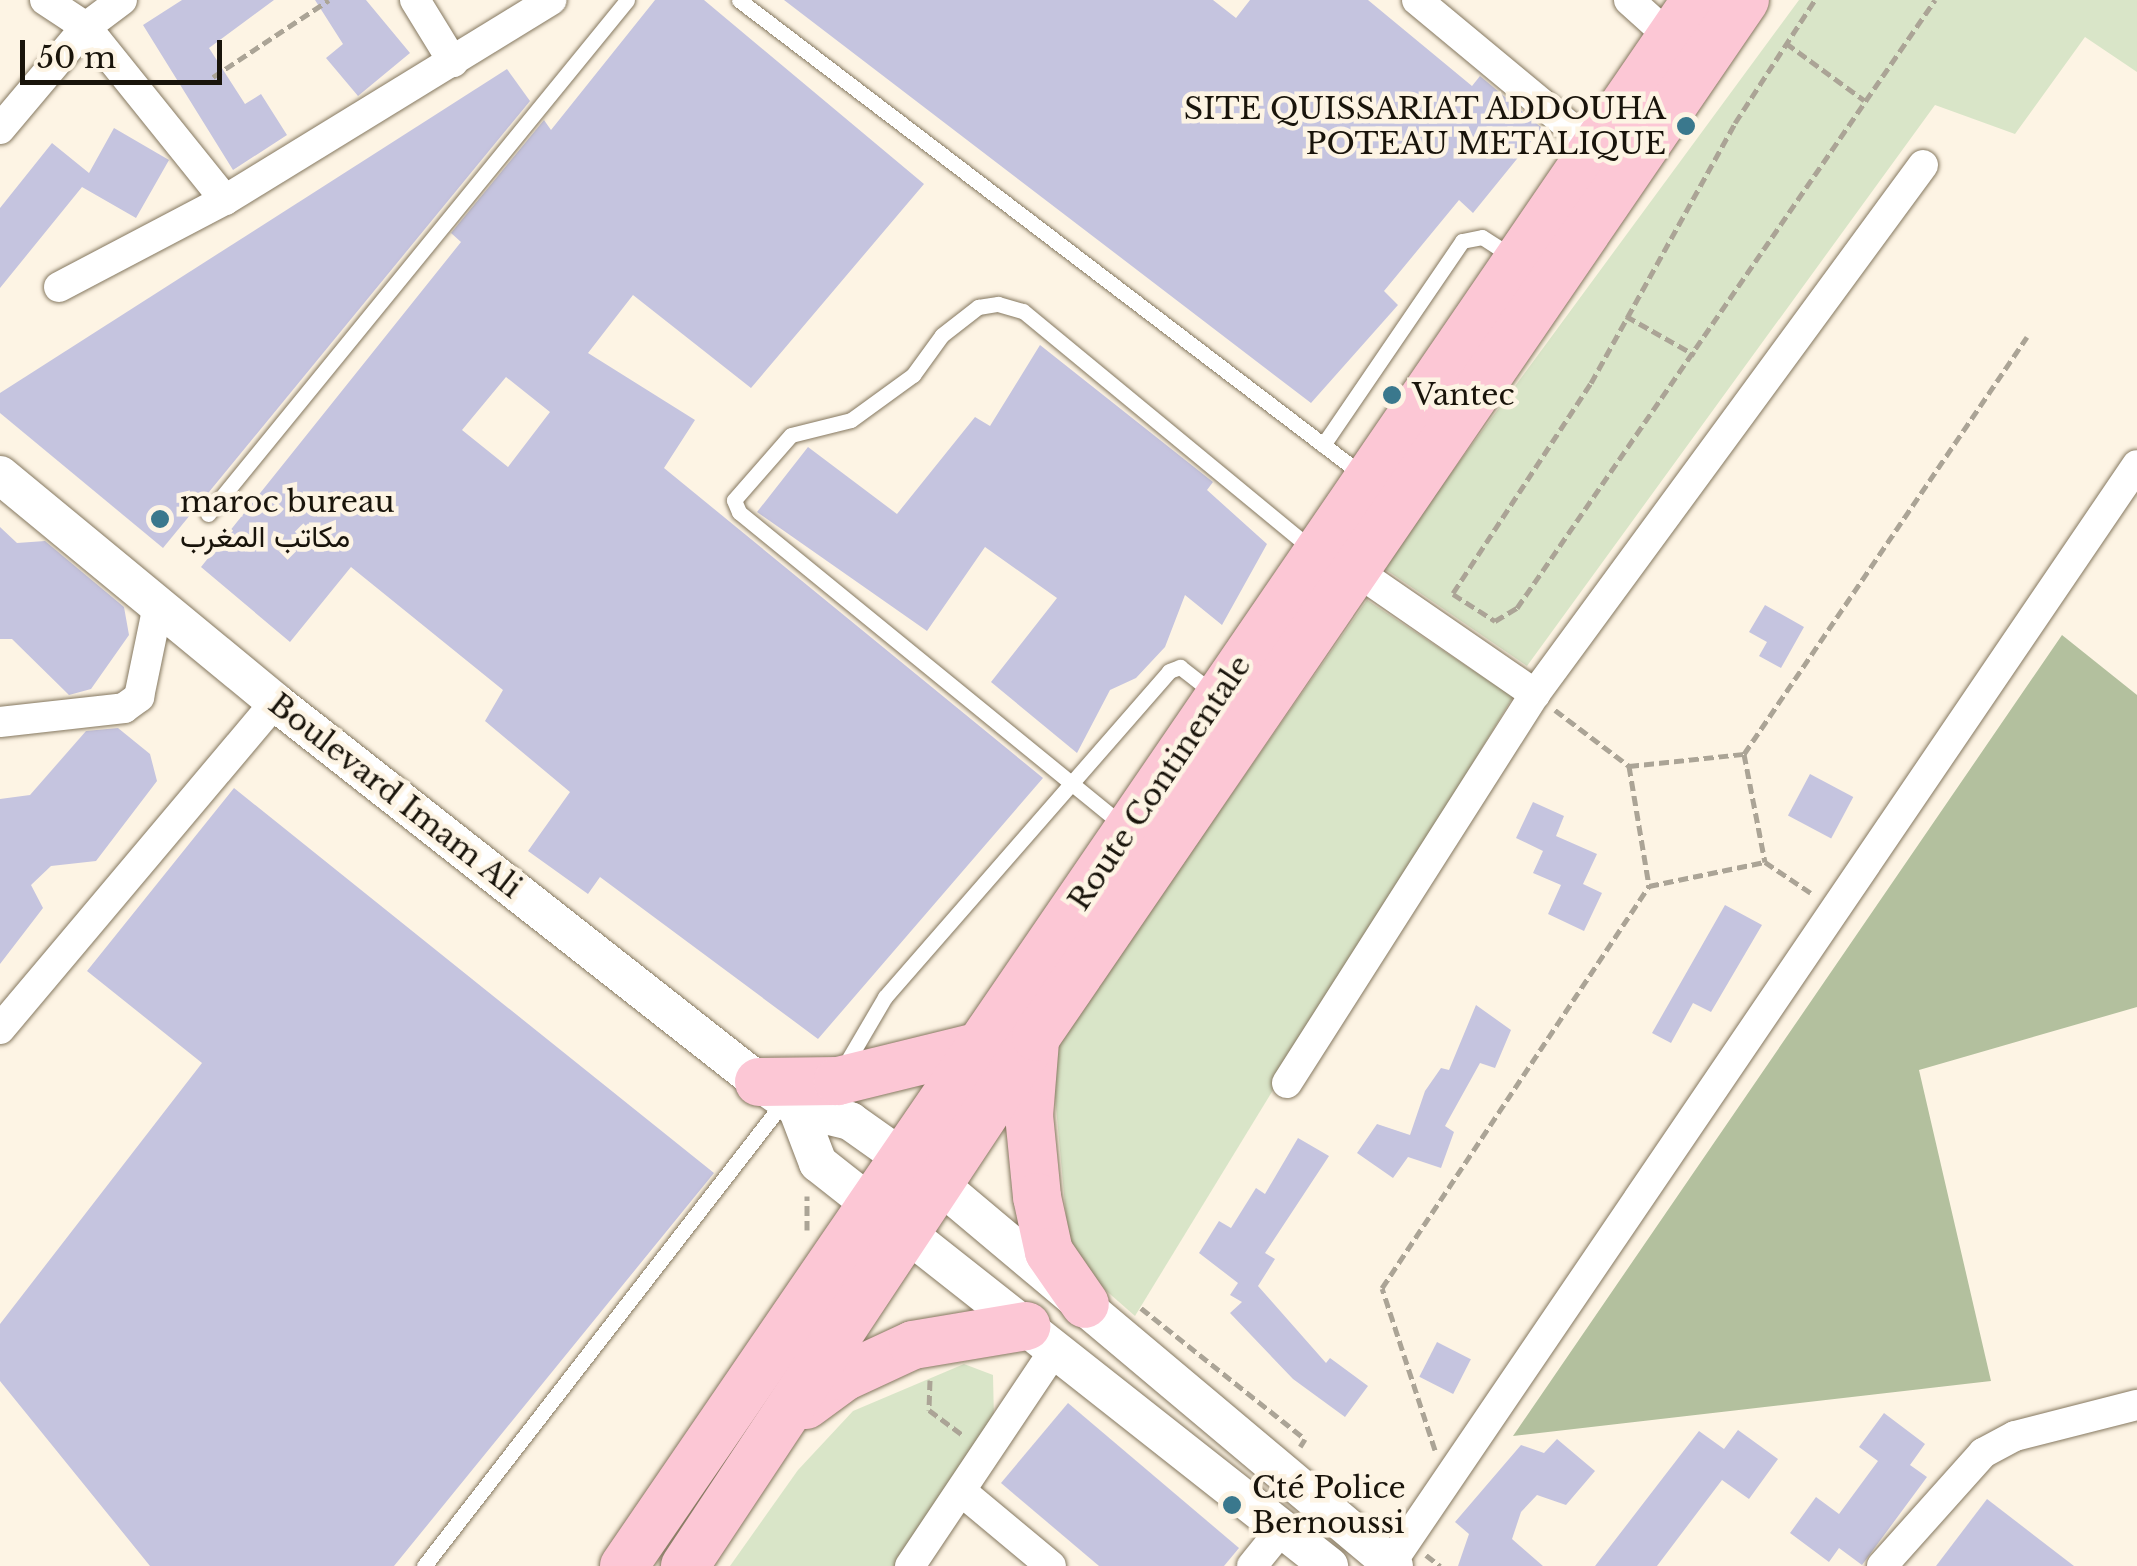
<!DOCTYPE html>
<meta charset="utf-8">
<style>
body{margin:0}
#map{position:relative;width:2137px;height:1566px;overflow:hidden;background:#fdf4e4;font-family:"Libre Baskerville",Vazirmatn,serif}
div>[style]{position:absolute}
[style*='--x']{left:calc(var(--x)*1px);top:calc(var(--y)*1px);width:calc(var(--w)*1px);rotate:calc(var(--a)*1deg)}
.green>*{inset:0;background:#d9e5c8}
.forest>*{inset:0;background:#b3c09e}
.building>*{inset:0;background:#c5c4df;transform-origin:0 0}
.path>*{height:5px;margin-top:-2.5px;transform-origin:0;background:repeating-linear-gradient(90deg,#aba496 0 10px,transparent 0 15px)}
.roads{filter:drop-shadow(0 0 2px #857860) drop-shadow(0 0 2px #857860)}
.service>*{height:15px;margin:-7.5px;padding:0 7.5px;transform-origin:7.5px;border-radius:7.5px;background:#fff}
.minor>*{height:30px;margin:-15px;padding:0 15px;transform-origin:15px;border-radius:15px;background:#fff}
.tertiary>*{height:38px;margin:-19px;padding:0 19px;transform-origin:19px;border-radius:19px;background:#fff}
.primary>*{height:48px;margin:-24px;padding:0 24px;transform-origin:24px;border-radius:24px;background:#fcc7d5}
.dots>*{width:28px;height:28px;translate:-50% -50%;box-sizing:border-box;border:5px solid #fdf4e4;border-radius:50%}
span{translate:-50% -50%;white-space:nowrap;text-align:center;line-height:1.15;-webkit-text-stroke:9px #fdf4e4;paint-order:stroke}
.poi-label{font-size:30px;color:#19140b}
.right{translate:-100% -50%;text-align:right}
.left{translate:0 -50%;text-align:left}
.street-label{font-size:30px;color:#19140b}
.scale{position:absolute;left:20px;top:40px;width:202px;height:45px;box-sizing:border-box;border:5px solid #19140b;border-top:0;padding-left:12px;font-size:30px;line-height:35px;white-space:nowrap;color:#19140b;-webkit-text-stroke:8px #fdf4e4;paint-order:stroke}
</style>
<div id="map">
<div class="green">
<div style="clip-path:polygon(1799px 0,2137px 0,2137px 72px,2085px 37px,2015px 134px,1935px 105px,1527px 666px,1382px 567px)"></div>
<div style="clip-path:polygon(1367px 600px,1513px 697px,1135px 1316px,1070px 1259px,1051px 1053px)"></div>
<div style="clip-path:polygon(964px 1364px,993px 1375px,994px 1421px,894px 1566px,730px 1566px,798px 1470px,853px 1411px)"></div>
</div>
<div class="forest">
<div style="clip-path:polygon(2062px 635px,2137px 695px,2137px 1007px,1919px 1070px,1991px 1381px,1513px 1436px)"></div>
</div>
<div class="building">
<div style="clip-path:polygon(182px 0,274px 0,209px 48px,245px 104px,261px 94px,287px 135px,233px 170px,143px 25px)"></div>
<div style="clip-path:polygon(315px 0,366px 0,410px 53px,358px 96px,326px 58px,343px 44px)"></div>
<div style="clip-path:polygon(evenodd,655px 0,704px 0,924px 184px,751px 388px,633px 295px,588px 353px,695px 420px,664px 468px,1043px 778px,818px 1039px,600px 877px,588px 894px,528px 851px,570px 792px,485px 721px,503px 690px,351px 567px,290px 642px,201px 567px,461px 242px,451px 233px,544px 120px,551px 130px,655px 0,506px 377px,550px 412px,508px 467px,462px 430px,506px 377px)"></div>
<div style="clip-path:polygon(784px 0,1213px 0,1236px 18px,1250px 0,1368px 0,1472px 86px,1480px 76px,1542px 128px,1473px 213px,1459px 200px,1384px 291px,1398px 305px,1311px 403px)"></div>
<div style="clip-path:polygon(507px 69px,530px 101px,163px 548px,0 413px,0 393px)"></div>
<div style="clip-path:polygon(114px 128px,169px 160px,136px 218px,82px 187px,0 288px,0 208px,52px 143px,89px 173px)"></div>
<div style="clip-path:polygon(1040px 345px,1213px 482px,1207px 490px,1267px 544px,1222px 625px,1185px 595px,1165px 647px,1136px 678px,1110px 690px,1077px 753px,991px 682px,1057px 598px,985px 547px,927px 631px,757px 512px,808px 447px,897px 514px,975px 417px,990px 426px)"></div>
<div style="clip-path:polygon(0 527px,17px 543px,45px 541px,124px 607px,129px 635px,91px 689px,69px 695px,12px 639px,0 639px)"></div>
<div style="clip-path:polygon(1765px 605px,1804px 627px,1781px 668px,1759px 656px,1767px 642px,1749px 632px)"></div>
<div style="clip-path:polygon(118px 728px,150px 754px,157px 781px,96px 861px,51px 866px,31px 885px,43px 908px,0 964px,0 799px,30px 795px,86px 731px)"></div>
<div style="left:1810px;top:774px;width:49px;height:47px;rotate:28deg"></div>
<div style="clip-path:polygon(234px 788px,714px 1173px,394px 1566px,150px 1566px,0 1381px,0 1324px,202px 1063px,87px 971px)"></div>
<div style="clip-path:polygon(1533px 802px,1564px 816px,1556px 836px,1597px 854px,1583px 884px,1602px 893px,1584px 931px,1548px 914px,1561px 885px,1533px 873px,1543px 851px,1516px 838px)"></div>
<div style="clip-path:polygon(1725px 905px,1762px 925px,1711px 1012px,1693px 1003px,1671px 1043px,1652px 1033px)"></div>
<div style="clip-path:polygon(1476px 1005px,1511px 1030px,1495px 1068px,1480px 1063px,1445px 1126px,1454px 1132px,1441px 1168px,1408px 1157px,1393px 1178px,1357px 1153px,1377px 1124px,1410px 1135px,1425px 1091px,1441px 1068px,1449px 1070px)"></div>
<div style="clip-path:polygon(1298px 1138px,1329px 1156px,1265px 1253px,1275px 1259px,1258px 1286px,1326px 1363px,1330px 1358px,1368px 1386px,1345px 1417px,1293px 1379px,1230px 1313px,1242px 1302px,1230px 1295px,1238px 1283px,1199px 1253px,1219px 1221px,1231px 1228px,1256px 1188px,1265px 1194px)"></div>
<div style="left:1437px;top:1342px;width:38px;height:39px;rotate:27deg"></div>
<div style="clip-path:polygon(1068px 1403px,1239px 1548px,1224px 1566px,1099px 1566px,1001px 1483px)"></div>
<div style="clip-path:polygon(1884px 1413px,1925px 1444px,1910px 1465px,1927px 1477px,1862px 1565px,1839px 1548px,1829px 1562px,1790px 1533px,1816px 1497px,1839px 1514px,1878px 1461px,1859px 1447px)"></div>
<div style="clip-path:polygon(1738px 1430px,1778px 1459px,1749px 1499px,1722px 1480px,1657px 1566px,1595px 1566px,1699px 1431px,1724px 1449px)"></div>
<div style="clip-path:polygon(1557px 1439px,1595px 1471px,1566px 1505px,1537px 1495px,1521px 1512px,1512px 1539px,1543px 1566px,1458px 1566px,1469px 1534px,1455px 1522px,1521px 1445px,1544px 1453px)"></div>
<div style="clip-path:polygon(1987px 1499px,2074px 1566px,1936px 1566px)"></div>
</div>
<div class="path">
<div style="--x:1786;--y:43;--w:97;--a:36.2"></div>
<div style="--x:213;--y:77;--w:139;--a:-33.6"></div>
<div style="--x:1626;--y:316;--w:79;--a:29.5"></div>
<div style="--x:1453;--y:593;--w:251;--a:-56.7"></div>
<div style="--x:1591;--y:383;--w:297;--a:-61"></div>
<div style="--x:1735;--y:123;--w:147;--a:-57"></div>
<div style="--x:1453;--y:594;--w:50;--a:32.7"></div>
<div style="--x:1495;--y:621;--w:26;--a:-31"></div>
<div style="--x:1517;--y:608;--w:738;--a:-55.49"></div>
<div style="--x:1555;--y:710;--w:93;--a:37.1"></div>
<div style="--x:1629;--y:766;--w:116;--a:-6"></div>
<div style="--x:1744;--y:754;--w:110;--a:79"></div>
<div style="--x:1744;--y:754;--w:504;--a:-55.84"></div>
<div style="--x:1629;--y:766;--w:122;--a:80.5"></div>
<div style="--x:1649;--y:886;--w:118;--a:-11.7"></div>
<div style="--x:1765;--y:862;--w:55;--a:34"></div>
<div style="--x:807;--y:1230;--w:34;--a:-90"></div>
<div style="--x:1141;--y:1308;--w:210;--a:38.6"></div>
<div style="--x:1305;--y:1439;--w:9;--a:122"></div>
<div style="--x:930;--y:1380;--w:30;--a:92"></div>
<div style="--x:929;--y:1410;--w:44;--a:36.6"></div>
<div style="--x:1435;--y:1450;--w:170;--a:-108.1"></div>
<div style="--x:1382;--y:1288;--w:483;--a:-56.4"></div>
<div style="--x:1426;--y:1555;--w:18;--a:38"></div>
</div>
<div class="roads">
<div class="service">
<div style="--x:739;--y:0;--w:786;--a:37.29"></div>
<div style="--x:1323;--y:445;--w:247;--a:-55.7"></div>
<div style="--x:1462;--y:241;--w:20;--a:-11"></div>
<div style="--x:1482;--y:237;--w:37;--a:33"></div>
<div style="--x:208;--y:514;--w:663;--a:-50.81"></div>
<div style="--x:1125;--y:827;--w:498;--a:-140.8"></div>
<div style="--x:739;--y:512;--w:13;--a:-113"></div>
<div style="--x:734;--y:500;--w:86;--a:-48.8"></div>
<div style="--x:791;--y:435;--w:62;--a:-14"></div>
<div style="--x:851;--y:420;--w:77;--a:-36"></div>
<div style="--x:913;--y:375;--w:49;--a:-54.1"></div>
<div style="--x:942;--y:335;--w:46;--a:-37.9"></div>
<div style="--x:978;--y:307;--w:20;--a:-9"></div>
<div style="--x:998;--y:304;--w:26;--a:16"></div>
<div style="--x:1023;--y:311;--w:374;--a:39.5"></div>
<div style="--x:841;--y:1072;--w:87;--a:-59.6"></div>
<div style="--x:885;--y:997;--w:432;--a:-48.9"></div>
<div style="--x:1169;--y:671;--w:12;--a:-20"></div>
<div style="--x:1180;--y:667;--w:46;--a:37.9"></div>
<div style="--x:424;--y:1566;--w:589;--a:-52.24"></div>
</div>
<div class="minor">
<div style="--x:45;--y:0;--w:49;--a:33.4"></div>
<div style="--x:86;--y:27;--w:222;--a:51.2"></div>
<div style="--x:415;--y:0;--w:73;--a:58.5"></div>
<div style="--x:1417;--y:0;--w:231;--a:39.7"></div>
<div style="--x:1629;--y:0;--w:55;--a:42.1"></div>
<div style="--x:0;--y:129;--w:133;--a:-49.9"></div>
<div style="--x:86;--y:27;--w:45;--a:-36.9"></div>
<div style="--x:59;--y:287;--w:187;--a:-27.7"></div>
<div style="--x:225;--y:200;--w:383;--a:-31.5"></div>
<div style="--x:1355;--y:570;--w:219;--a:34.6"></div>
<div style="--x:0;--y:722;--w:125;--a:-6.4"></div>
<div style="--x:124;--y:708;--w:19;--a:-36"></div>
<div style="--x:139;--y:697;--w:94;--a:-78.3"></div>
<div style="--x:0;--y:1029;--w:427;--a:-49.9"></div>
<div style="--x:1287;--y:1083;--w:461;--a:-57.5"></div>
<div style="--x:1535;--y:694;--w:656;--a:-53.74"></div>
<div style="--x:961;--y:1491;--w:117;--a:39.8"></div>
<div style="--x:1391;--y:1563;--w:1327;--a:-55.81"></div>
<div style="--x:910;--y:1566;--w:261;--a:-56.2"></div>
<div style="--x:1252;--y:1566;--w:48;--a:-51"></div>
<div style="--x:1882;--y:1566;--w:152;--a:-48.2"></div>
<div style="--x:1983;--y:1453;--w:36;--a:-28"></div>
<div style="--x:2015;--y:1436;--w:126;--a:-14.3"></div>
</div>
<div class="tertiary">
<div style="--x:0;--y:475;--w:357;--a:39.5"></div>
<div style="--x:275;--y:702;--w:615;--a:38.14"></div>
<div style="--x:759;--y:1082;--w:46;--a:34.4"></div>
<div style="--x:797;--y:1108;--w:55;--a:13.8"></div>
<div style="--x:850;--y:1121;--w:109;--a:35.3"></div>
<div style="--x:939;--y:1184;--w:594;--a:40.02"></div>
<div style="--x:797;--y:1108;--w:59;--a:69.1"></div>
<div style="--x:818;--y:1163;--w:651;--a:38.26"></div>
</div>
<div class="primary">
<div style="--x:1035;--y:1041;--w:74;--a:94.6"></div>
<div style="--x:1029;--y:1115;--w:82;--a:84.4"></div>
<div style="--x:1037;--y:1197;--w:56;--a:77.7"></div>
<div style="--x:1049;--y:1252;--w:63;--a:55.3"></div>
<div style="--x:759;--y:1082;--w:79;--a:-0.7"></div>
<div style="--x:838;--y:1081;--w:147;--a:-13.8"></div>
<div style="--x:806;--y:1405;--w:47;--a:-36.4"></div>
<div style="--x:844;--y:1377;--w:76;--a:-24.9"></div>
<div style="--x:913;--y:1345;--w:115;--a:-9.5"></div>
<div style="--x:624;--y:1566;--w:1898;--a:-55.61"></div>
<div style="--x:685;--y:1566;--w:635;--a:-56.44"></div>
<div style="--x:1036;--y:1037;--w:1256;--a:-55.64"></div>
</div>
</div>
<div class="dots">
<div style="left:1686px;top:126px;background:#3a788d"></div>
<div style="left:1392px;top:395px;background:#3a788d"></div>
<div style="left:160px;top:519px;background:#3a788d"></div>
<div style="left:1232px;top:1505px;background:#3a788d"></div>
</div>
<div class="poi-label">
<span class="right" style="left:1666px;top:126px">SITE QUISSARIAT ADDOUHA<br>POTEAU METALIQUE</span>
<span class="left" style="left:1412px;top:395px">Vantec</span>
<span class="left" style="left:180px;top:519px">maroc bureau<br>مكاتب المغرب</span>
<span class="left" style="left:1252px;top:1505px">Cté Police<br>Bernoussi</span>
</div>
<div class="street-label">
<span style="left:1160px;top:783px;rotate:-56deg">Route Continentale</span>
<span style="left:395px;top:796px;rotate:38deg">Boulevard Imam Ali</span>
</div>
<div class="scale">50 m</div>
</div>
